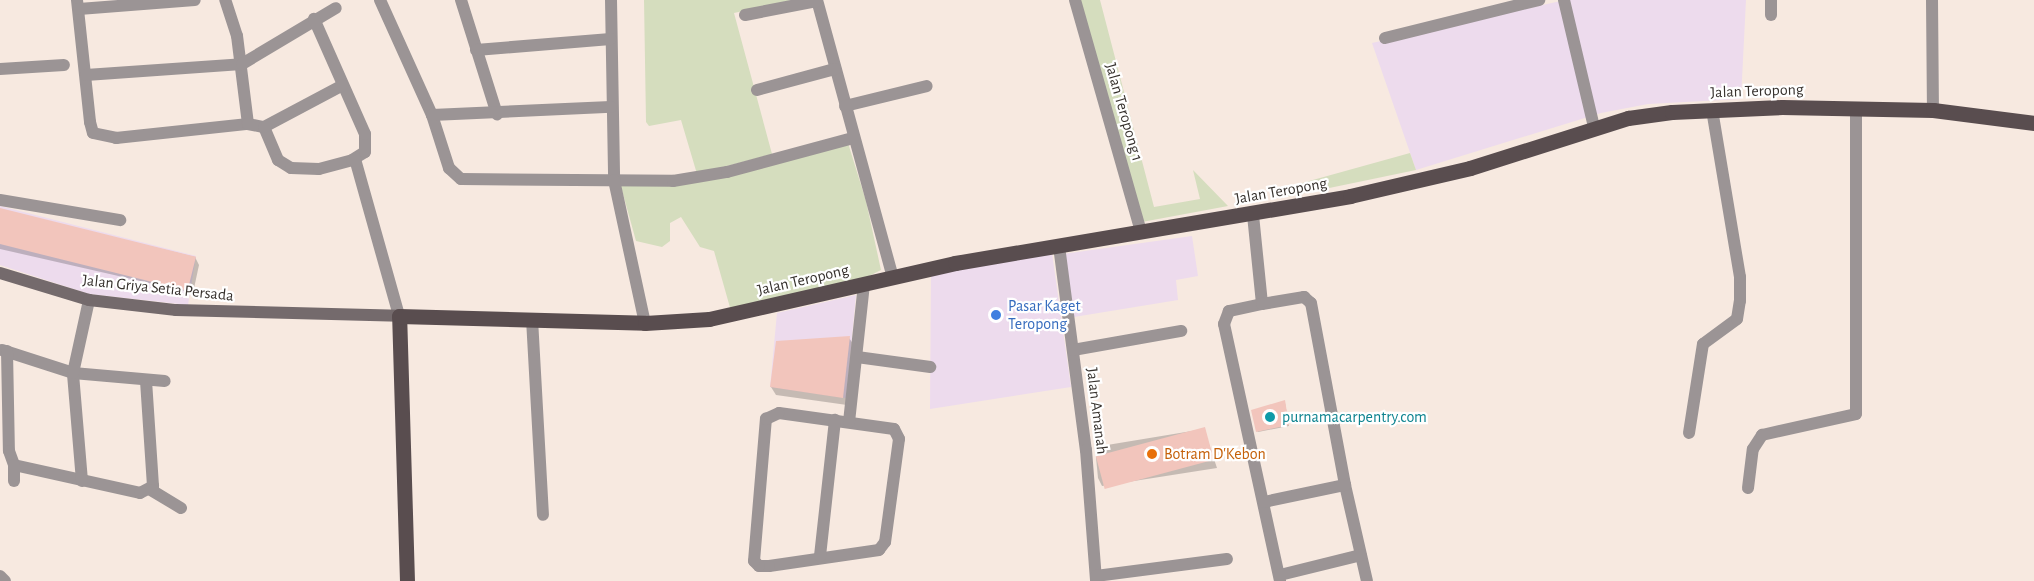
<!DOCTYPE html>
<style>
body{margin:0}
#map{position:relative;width:2034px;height:581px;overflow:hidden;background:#f7e9e0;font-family:"Alegreya Sans",sans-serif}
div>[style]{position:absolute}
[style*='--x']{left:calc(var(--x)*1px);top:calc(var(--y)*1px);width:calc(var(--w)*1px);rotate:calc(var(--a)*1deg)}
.commercial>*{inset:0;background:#eddbed}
.green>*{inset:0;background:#d5ddbe}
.shadow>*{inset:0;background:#0003}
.building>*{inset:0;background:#f2c5bc;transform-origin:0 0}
.street>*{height:12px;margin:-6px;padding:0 6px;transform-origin:6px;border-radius:6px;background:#9b9495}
.secondary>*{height:12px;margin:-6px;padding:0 6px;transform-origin:6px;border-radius:6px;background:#746a6c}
.primary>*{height:15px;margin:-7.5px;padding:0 7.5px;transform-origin:7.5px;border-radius:7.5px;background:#594d4f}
.dots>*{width:16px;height:16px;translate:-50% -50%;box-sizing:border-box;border:3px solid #fff;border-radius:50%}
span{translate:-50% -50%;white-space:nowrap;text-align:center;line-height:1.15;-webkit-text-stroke:4.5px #fff;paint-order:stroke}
.street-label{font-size:16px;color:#36312d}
.shop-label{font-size:16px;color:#366cbe}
.left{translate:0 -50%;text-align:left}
.culture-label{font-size:16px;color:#0d838f}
.food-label{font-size:16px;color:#c56008}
</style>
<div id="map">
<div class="commercial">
<div style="clip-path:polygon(1565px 0,1746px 0,1741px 99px,1648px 104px,1601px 113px,1416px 170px,1372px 43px)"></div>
<div style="clip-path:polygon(0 206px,196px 256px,188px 305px,89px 294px,0 265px)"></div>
<div style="clip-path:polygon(1192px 236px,1198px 276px,1176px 280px,1178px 300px,1074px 317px,1063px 254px)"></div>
<div style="clip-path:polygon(1052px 253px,1071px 387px,930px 409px,931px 275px)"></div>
<div style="clip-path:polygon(856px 295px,846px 398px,770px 387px,777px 313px)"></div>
</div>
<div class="green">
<div style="clip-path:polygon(644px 0,793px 0,734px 13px,772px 154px,697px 174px,681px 120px,649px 126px,646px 122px)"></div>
<div style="clip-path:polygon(1080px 0,1100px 0,1154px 207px,1200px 199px,1193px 170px,1228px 206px,1142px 222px)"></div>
<div style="clip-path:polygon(848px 143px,866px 201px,881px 270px,865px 278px,731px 311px,714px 251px,700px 247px,681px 217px,670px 223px,670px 241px,662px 247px,636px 241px,620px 183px,648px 183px)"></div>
<div style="clip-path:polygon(1410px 153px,1416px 170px,1286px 197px,1284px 188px)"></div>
</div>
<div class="shadow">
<div style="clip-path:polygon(0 210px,195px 257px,199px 265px,193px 293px,0 249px)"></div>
<div style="clip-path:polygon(849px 338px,854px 345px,847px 405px,776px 395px,771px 387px)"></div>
<div style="clip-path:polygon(1285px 403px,1289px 426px,1258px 432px,1257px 431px)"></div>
<div style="clip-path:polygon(1204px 429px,1217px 468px,1102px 486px,1098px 478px,1095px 447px)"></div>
</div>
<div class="building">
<div style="left:0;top:208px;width:202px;height:35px;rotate:14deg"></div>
<div style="clip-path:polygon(850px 336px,843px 398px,770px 387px,776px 341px)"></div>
<div style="clip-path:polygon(1285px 400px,1289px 425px,1256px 432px,1251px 410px)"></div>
<div style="left:1205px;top:427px;width:34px;height:113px;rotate:75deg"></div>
</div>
<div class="street">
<div style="--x:77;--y:0;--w:123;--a:83.9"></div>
<div style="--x:90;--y:122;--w:11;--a:75"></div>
<div style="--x:93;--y:133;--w:24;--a:12"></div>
<div style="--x:116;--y:138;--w:133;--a:-6.1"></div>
<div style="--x:248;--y:124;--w:89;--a:-97.1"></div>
<div style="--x:237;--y:36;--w:38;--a:-108"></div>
<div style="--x:380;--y:0;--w:126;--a:65.7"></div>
<div style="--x:432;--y:115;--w:56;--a:72.2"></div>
<div style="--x:449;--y:168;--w:16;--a:43"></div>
<div style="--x:461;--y:179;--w:212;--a:0.5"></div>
<div style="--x:673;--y:181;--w:55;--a:-9.5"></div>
<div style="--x:727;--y:172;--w:131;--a:-15.1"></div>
<div style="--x:461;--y:0;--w:120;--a:72.5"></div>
<div style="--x:611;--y:0;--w:180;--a:89"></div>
<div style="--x:614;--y:180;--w:146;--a:77.8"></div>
<div style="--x:817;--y:0;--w:287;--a:74.7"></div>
<div style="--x:1075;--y:0;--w:241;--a:74.1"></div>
<div style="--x:1564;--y:0;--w:130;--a:76.7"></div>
<div style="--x:1771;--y:0;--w:15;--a:90"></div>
<div style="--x:1932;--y:0;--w:110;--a:89.5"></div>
<div style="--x:79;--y:9;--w:116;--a:-4.4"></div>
<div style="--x:745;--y:15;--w:73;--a:-11"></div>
<div style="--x:1385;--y:38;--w:159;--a:-13.9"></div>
<div style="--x:476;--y:50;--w:135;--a:-4.7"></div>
<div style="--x:0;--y:69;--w:64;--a:-3.6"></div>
<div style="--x:86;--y:75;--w:156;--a:-4"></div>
<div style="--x:242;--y:64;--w:109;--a:-30.8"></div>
<div style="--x:757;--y:90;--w:81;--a:-15.1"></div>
<div style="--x:845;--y:106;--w:84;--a:-13.7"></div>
<div style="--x:432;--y:115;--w:179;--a:-2.6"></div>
<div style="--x:248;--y:124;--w:16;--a:11"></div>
<div style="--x:264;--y:127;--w:36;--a:67"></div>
<div style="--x:278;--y:160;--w:15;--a:32"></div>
<div style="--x:291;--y:168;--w:28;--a:2"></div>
<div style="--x:319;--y:169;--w:34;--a:-15"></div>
<div style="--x:352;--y:160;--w:15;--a:-32"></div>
<div style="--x:365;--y:152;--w:18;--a:-90"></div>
<div style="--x:365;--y:134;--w:126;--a:-113.9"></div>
<div style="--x:264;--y:127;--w:89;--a:-28"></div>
<div style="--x:355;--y:159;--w:163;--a:74.3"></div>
<div style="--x:0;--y:200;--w:122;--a:9.5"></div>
<div style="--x:1253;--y:215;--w:89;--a:84.2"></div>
<div style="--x:1262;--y:304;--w:34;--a:168"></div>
<div style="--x:1229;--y:311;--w:14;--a:111"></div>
<div style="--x:1224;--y:324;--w:263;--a:77.7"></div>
<div style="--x:1059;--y:246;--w:206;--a:82.5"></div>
<div style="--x:1086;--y:450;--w:131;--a:85.6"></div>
<div style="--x:1262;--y:304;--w:43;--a:-9.5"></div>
<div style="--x:1304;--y:297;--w:9;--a:41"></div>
<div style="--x:1311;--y:303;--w:185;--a:79.4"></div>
<div style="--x:1345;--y:485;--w:98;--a:77.1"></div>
<div style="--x:532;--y:319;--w:196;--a:86.8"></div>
<div style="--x:2;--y:350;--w:75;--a:17.9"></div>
<div style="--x:73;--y:373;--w:92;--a:5"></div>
<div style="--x:1073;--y:350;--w:110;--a:-10"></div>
<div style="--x:7;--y:351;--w:100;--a:88.9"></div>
<div style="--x:9;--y:451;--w:15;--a:70"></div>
<div style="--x:14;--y:465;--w:129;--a:12.5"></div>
<div style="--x:140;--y:493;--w:15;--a:-28"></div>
<div style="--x:153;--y:486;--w:106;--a:-93.8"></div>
<div style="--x:857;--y:357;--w:74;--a:7.8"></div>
<div style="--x:779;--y:413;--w:116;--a:7.9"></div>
<div style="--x:894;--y:429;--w:11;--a:63"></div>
<div style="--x:899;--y:439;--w:104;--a:97.7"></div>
<div style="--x:885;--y:542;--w:10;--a:127"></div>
<div style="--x:879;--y:550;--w:111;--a:171.7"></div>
<div style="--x:769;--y:566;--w:10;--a:180"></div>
<div style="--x:759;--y:566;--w:7;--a:-135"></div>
<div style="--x:754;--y:561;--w:143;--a:-85.2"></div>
<div style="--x:766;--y:419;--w:14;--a:-25"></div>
<div style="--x:849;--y:422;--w:138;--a:-83.8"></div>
<div style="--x:1689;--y:433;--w:90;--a:-81.1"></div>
<div style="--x:1703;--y:344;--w:42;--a:-36.3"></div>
<div style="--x:1737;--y:319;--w:18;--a:-81"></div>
<div style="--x:1740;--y:301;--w:24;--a:-90"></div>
<div style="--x:1740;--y:277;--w:169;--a:-99.5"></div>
<div style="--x:14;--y:481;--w:16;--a:-90"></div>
<div style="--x:82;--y:481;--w:108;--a:-94.8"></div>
<div style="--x:73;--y:373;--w:75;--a:-77.6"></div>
<div style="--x:1748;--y:488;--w:39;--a:-83"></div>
<div style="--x:1753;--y:449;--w:17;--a:-57"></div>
<div style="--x:1762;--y:435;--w:96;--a:-12.6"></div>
<div style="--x:1856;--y:414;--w:305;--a:-90"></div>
<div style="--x:151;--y:490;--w:35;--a:31"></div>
<div style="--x:1264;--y:502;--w:83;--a:-11.9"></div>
<div style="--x:820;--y:556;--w:137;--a:-83.7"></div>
<div style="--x:1280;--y:575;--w:83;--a:-13.9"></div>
<div style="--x:0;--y:576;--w:7;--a:45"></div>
<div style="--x:1096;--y:576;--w:132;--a:-7.4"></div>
</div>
<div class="secondary">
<div style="--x:0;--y:273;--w:93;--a:16.9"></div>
<div style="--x:89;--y:300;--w:88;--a:6.6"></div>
<div style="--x:176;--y:310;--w:223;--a:1.5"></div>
</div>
<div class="primary">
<div style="--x:407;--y:581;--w:265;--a:-91.7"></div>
<div style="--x:399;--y:316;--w:246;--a:1.6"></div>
<div style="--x:645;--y:323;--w:64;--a:-3.6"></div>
<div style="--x:709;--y:319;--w:252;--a:-12.8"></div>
<div style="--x:955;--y:263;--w:401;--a:-9.6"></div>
<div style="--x:1350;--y:196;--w:123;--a:-13.1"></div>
<div style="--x:1470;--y:168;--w:166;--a:-17.6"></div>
<div style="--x:1628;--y:118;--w:44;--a:-7.8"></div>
<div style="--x:1672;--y:112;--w:110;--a:-2.6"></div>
<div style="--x:1782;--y:107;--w:151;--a:1.1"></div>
<div style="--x:1933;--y:110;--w:102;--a:7.3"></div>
</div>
<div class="dots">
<div style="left:996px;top:315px;background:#3f7fe0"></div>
<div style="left:1270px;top:417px;background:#0f9aa8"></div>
<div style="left:1152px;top:454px;background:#e8710a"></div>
</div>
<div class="street-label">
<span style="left:1757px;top:91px;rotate:-2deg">Jalan Teropong</span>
<span style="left:1124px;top:112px;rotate:74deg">Jalan Teropong 1</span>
<span style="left:1281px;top:191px;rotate:-10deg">Jalan Teropong</span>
<span style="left:803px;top:280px;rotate:-13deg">Jalan Teropong</span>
<span style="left:158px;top:288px;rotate:6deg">Jalan Griya Setia Persada</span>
<span style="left:1097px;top:411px;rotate:83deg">Jalan Amanah</span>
</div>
<div class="shop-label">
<span class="left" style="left:1008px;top:315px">Pasar Kaget<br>Teropong</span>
</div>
<div class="culture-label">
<span class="left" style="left:1282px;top:417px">purnamacarpentry.com</span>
</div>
<div class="food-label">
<span class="left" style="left:1164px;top:454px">Botram D'Kebon</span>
</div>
</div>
